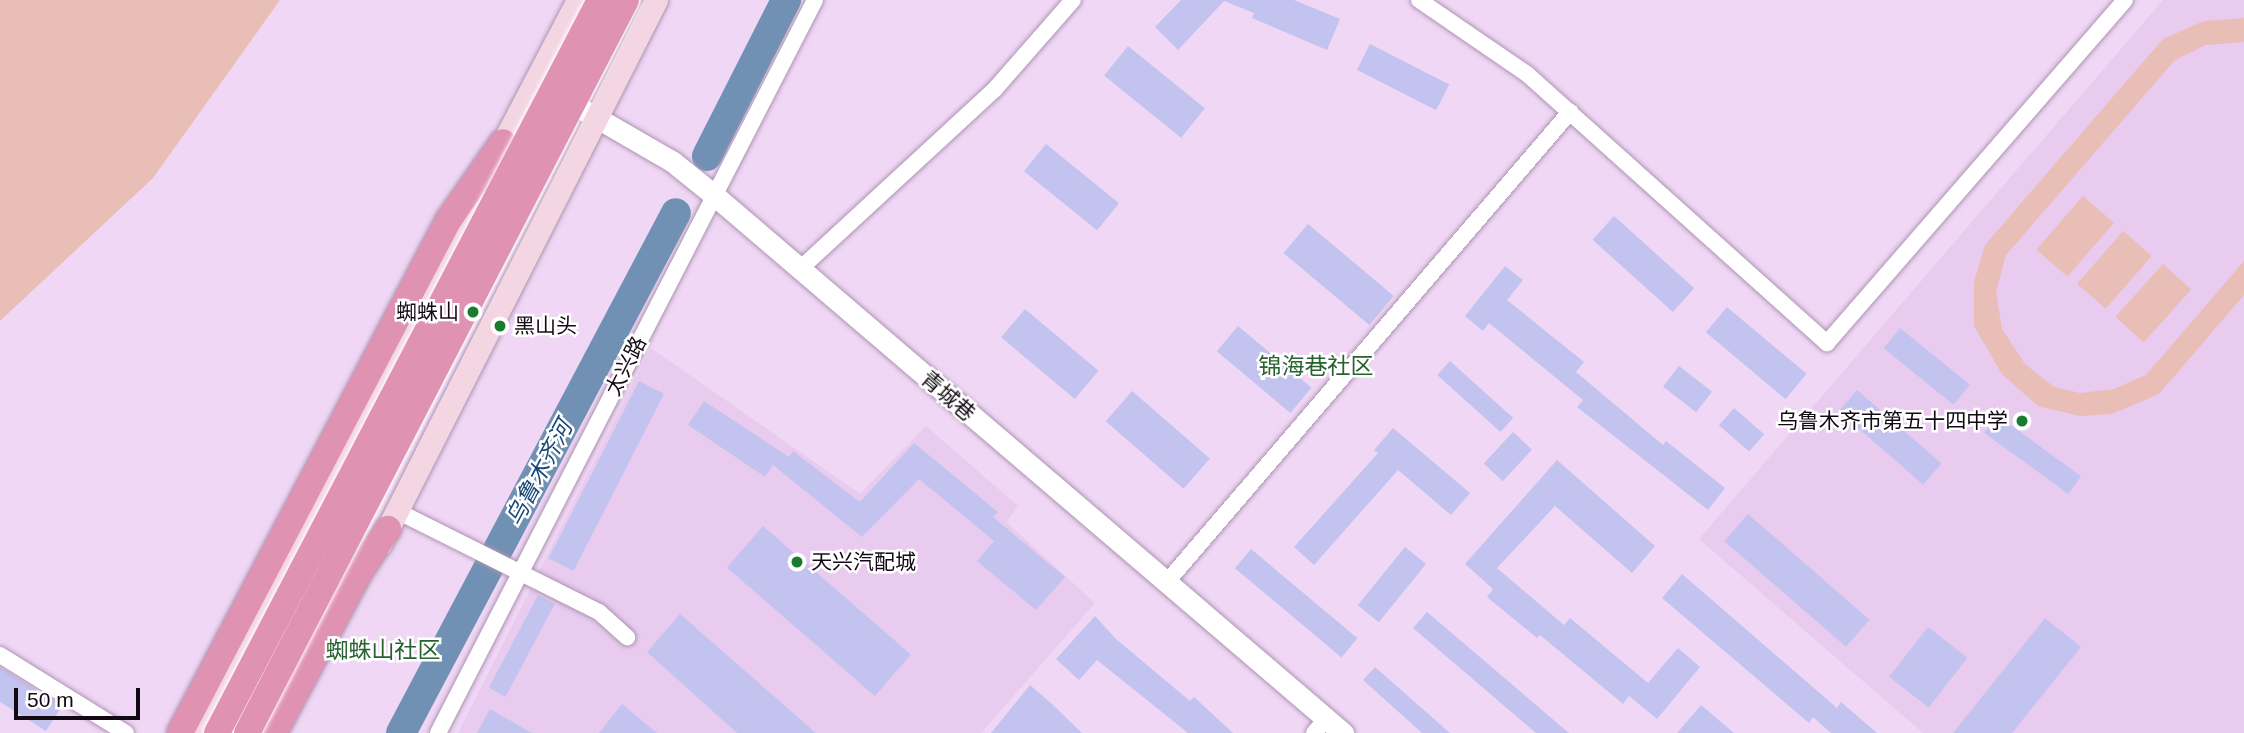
<!DOCTYPE html>
<meta charset="utf-8">
<style>
body{margin:0}
#map{position:relative;width:2244px;height:733px;overflow:hidden;background:#f0d7f5;font-family:Arial,"Noto Sans SC",sans-serif}
div>[style]{position:absolute}
[style*='--x']{left:calc(var(--x)*1px);top:calc(var(--y)*1px);width:calc(var(--w)*1px);rotate:calc(var(--a)*1deg)}
.built>*{inset:0;background:#e8cbef}
.green>*{inset:0;background:#e8beb7;transform-origin:0 0}
.river>*{height:30px;margin:-15px;padding:0 15px;transform-origin:15px;border-radius:15px;background:#7091b4}
.building>*{inset:0;background:#c3c3f0;transform-origin:0 0}
.roads{filter:drop-shadow(0 0 2px #ac95b2) drop-shadow(0 0 2px #ac95b2)}
.minor>*{height:16px;margin:-8px;padding:0 8px;transform-origin:8px;border-radius:8px;background:#fff}
.tertiary>*{height:21px;margin:-10.5px;padding:0 10.5px;transform-origin:10.5px;border-radius:10.5px;background:#fff}
.secondary>*{height:23px;margin:-11.5px;padding:0 11.5px;transform-origin:11.5px;border-radius:11.5px;background:#f3d6e2}
.trunk>*{height:26px;margin:-13px;padding:0 13px;transform-origin:13px;border-radius:13px;background:#e092b2}
.bridges{filter:drop-shadow(0 0 2px #fff) drop-shadow(0 0 2px #fff)}
.trunk-bridge>*{height:26px;margin:-13px;padding:0 13px;transform-origin:13px;border-radius:13px;background:#e092b2}
.dots>*{width:19px;height:19px;translate:-50% -50%;box-sizing:border-box;border:4px solid #fff;border-radius:50%}
span{translate:-50% -50%;white-space:nowrap;text-align:center;line-height:1.15;-webkit-text-stroke:5px #fff;paint-order:stroke}
.poi-label{font-size:21px;color:#120a13}
.right{translate:-100% -50%;text-align:right}
.left{translate:0 -50%;text-align:left}
.street-label{font-size:21px;color:#120a13}
.neighbourhood-label{font-size:23px;color:#28622f}
.water-label{font-size:23px;color:#174876;font-style:italic}
.scale{position:absolute;left:14px;top:688px;width:126px;height:32px;box-sizing:border-box;border:4px solid #120a13;border-top:0;padding-left:9px;font-size:21px;line-height:24px;white-space:nowrap;color:#120a13;-webkit-text-stroke:5px #fff;paint-order:stroke}
</style>
<div id="map">
<div class="built">
<div style="clip-path:polygon(2163px 0,2244px 0,2244px 733px,1923px 733px,1699px 539px)"></div>
<div style="clip-path:polygon(651px 348px,860px 494px,926px 426px,1018px 506px,1006px 522px,1095px 603px,981px 733px,458px 733px)"></div>
</div>
<div class="green">
<div style="clip-path:polygon(0 0,280px 0,153px 178px,0 321px)"></div>
<div style="clip-path:polygon(2244px 18px,2244px 42px,2206px 45px,2175px 60px,2006px 255px,1996px 292px,2002px 329px,2025px 364px,2054px 387px,2080px 393px,2114px 389px,2146px 375px,2244px 261px,2244px 295px,2159px 394px,2112px 414px,2080px 416px,2038px 406px,2002px 374px,1974px 326px,1974px 282px,1985px 245px,2163px 39px,2204px 21px)"></div>
<div style="left:2083px;top:196px;width:41px;height:71px;rotate:41deg"></div>
<div style="left:2123px;top:231px;width:38px;height:70px;rotate:41deg"></div>
<div style="left:2163px;top:264px;width:38px;height:71px;rotate:42deg"></div>
</div>
<div class="river">
<div style="--x:707;--y:156;--w:175;--a:-63.1"></div>
<div style="--x:401;--y:733;--w:588;--a:-62.13"></div>
</div>
<div class="building">
<div style="clip-path:polygon(1181px 0,1294px 0,1340px 19px,1327px 50px,1252px 18px,1254px 13px,1224px 1px,1178px 50px,1155px 27px)"></div>
<div style="left:1370px;top:44px;width:89px;height:29px;rotate:27deg"></div>
<div style="left:1128px;top:46px;width:99px;height:38px;rotate:39deg"></div>
<div style="left:1046px;top:144px;width:94px;height:35px;rotate:39deg"></div>
<div style="left:1614px;top:216px;width:108px;height:32px;rotate:42deg"></div>
<div style="left:1308px;top:224px;width:112px;height:38px;rotate:40deg"></div>
<div style="clip-path:polygon(1505px 266px,1523px 280px,1507px 300px,1584px 362px,1576px 372px,1663px 445px,1666px 441px,1725px 488px,1708px 510px,1577px 407px,1583px 400px,1489px 323px,1483px 331px,1465px 316px)"></div>
<div style="left:1727px;top:307px;width:104px;height:33px;rotate:40deg"></div>
<div style="left:1025px;top:309px;width:96px;height:37px;rotate:40deg"></div>
<div style="left:1238px;top:326px;width:96px;height:33px;rotate:40deg"></div>
<div style="left:1900px;top:328px;width:90px;height:26px;rotate:39deg"></div>
<div style="left:1450px;top:361px;width:85px;height:19px;rotate:42deg"></div>
<div style="left:1679px;top:366px;width:42px;height:26px;rotate:38deg"></div>
<div style="left:639px;top:381px;width:28px;height:199px;rotate:27deg"></div>
<div style="left:1857px;top:390px;width:112px;height:28px;rotate:41deg"></div>
<div style="left:1132px;top:391px;width:103px;height:40px;rotate:41deg"></div>
<div style="clip-path:polygon(704px 401px,789px 457px,793px 451px,860px 502px,914px 443px,998px 512px,993px 517px,1065px 577px,1036px 610px,977px 561px,994px 541px,919px 479px,862px 537px,773px 465px,765px 477px,688px 425px)"></div>
<div style="left:1734px;top:408px;width:40px;height:23px;rotate:41deg"></div>
<div style="left:1997px;top:415px;width:104px;height:22px;rotate:36deg"></div>
<div style="clip-path:polygon(1393px 428px,1470px 493px,1451px 515px,1398px 470px,1314px 565px,1294px 547px,1378px 453px,1374px 450px)"></div>
<div style="left:1513px;top:432px;width:26px;height:43px;rotate:43deg"></div>
<div style="clip-path:polygon(1557px 460px,1655px 546px,1632px 573px,1555px 506px,1497px 568px,1564px 625px,1570px 618px,1648px 683px,1678px 648px,1700px 667px,1657px 719px,1629px 696px,1623px 704px,1540px 635px,1537px 638px,1487px 597px,1493px 589px,1465px 564px)"></div>
<div style="left:1748px;top:514px;width:161px;height:36px;rotate:41deg"></div>
<div style="left:763px;top:526px;width:196px;height:55px;rotate:41deg"></div>
<div style="left:1405px;top:547px;width:27px;height:75px;rotate:39deg"></div>
<div style="left:1251px;top:549px;width:139px;height:25px;rotate:40deg"></div>
<div style="clip-path:polygon(1682px 574px,1837px 708px,1841px 702px,1877px 733px,1831px 733px,1813px 717px,1809px 723px,1662px 598px)"></div>
<div style="left:538px;top:595px;width:19px;height:105px;rotate:28deg"></div>
<div style="clip-path:polygon(1427px 612px,1569px 733px,1536px 733px,1413px 628px)"></div>
<div style="clip-path:polygon(680px 614px,816px 733px,737px 733px,647px 652px)"></div>
<div style="clip-path:polygon(1095px 616px,1116px 639px,1190px 701px,1194px 697px,1233px 733px,1188px 733px,1097px 660px,1079px 680px,1056px 659px)"></div>
<div style="clip-path:polygon(2045px 618px,2081px 647px,2012px 733px,1953px 733px)"></div>
<div style="left:1928px;top:627px;width:50px;height:63px;rotate:38deg"></div>
<div style="clip-path:polygon(0 667px,62px 706px,46px 731px,0 702px)"></div>
<div style="clip-path:polygon(1375px 667px,1450px 733px,1422px 733px,1363px 680px)"></div>
<div style="clip-path:polygon(1030px 685px,1052px 704px,1082px 733px,991px 733px)"></div>
<div style="clip-path:polygon(622px 704px,657px 733px,599px 733px)"></div>
<div style="clip-path:polygon(1701px 705px,1734px 733px,1677px 733px)"></div>
<div style="clip-path:polygon(490px 709px,532px 733px,477px 733px)"></div>
</div>
<div class="roads">
<div class="minor">
<div style="--x:1419;--y:0;--w:131;--a:34.4"></div>
<div style="--x:1527;--y:74;--w:403;--a:41.9"></div>
<div style="--x:1827;--y:343;--w:454;--a:-49"></div>
<div style="--x:800;--y:269;--w:265;--a:-42.7"></div>
<div style="--x:995;--y:89;--w:118;--a:-48.8"></div>
<div style="--x:397;--y:511;--w:226;--a:26.6"></div>
<div style="--x:599;--y:612;--w:38;--a:42"></div>
<div style="--x:1166;--y:583;--w:621;--a:-49.38"></div>
<div style="--x:0;--y:655;--w:148;--a:31.8"></div>
<div style="--x:438;--y:733;--w:824;--a:-62.78"></div>
<div style="--x:1314;--y:733;--w:20;--a:-49"></div>
</div>
<div class="tertiary">
<div style="--x:561;--y:97;--w:129;--a:30.1"></div>
<div style="--x:673;--y:162;--w:53;--a:38.8"></div>
<div style="--x:714;--y:195;--w:828;--a:40.54"></div>
</div>
<div class="secondary">
<div style="--x:495;--y:158;--w:178;--a:-62.3"></div>
<div style="--x:380;--y:544;--w:610;--a:-63.1"></div>
<div style="--x:196;--y:733;--w:603;--a:-62.46"></div>
</div>
<div class="trunk">
<div style="--x:180;--y:733;--w:578;--a:-62.37"></div>
<div style="--x:448;--y:221;--w:96;--a:-55.2"></div>
<div style="--x:274;--y:733;--w:181;--a:-62"></div>
<div style="--x:359;--y:573;--w:53;--a:-56.6"></div>
</div>
</div>
<div class="bridges">
<div class="trunk-bridge">
<div style="--x:217;--y:733;--w:827;--a:-62.41"></div>
<div style="--x:247;--y:733;--w:825;--a:-62.66"></div>
</div>
</div>
<div class="dots">
<div style="left:473px;top:312px;background:#187b2d"></div>
<div style="left:500px;top:326px;background:#187b2d"></div>
<div style="left:2022px;top:421px;background:#187b2d"></div>
<div style="left:797px;top:562px;background:#187b2d"></div>
</div>
<div class="poi-label">
<span class="right" style="left:459px;top:312px">蜘蛛山</span>
<span class="left" style="left:514px;top:326px">黑山头</span>
<span class="right" style="left:2008px;top:421px">乌鲁木齐市第五十四中学</span>
<span class="left" style="left:811px;top:562px">天兴汽配城</span>
</div>
<div class="street-label">
<span style="left:626px;top:366px;rotate:-63deg">太兴路</span>
<span style="left:948px;top:396px;rotate:41deg">青城巷</span>
</div>
<div class="neighbourhood-label">
<span style="left:1316px;top:366px">锦海巷社区</span>
<span style="left:383px;top:650px">蜘蛛山社区</span>
</div>
<div class="water-label">
<span style="left:539px;top:473px;rotate:-62deg">乌鲁木齐河</span>
</div>
<div class="scale">50 m</div>
</div>
